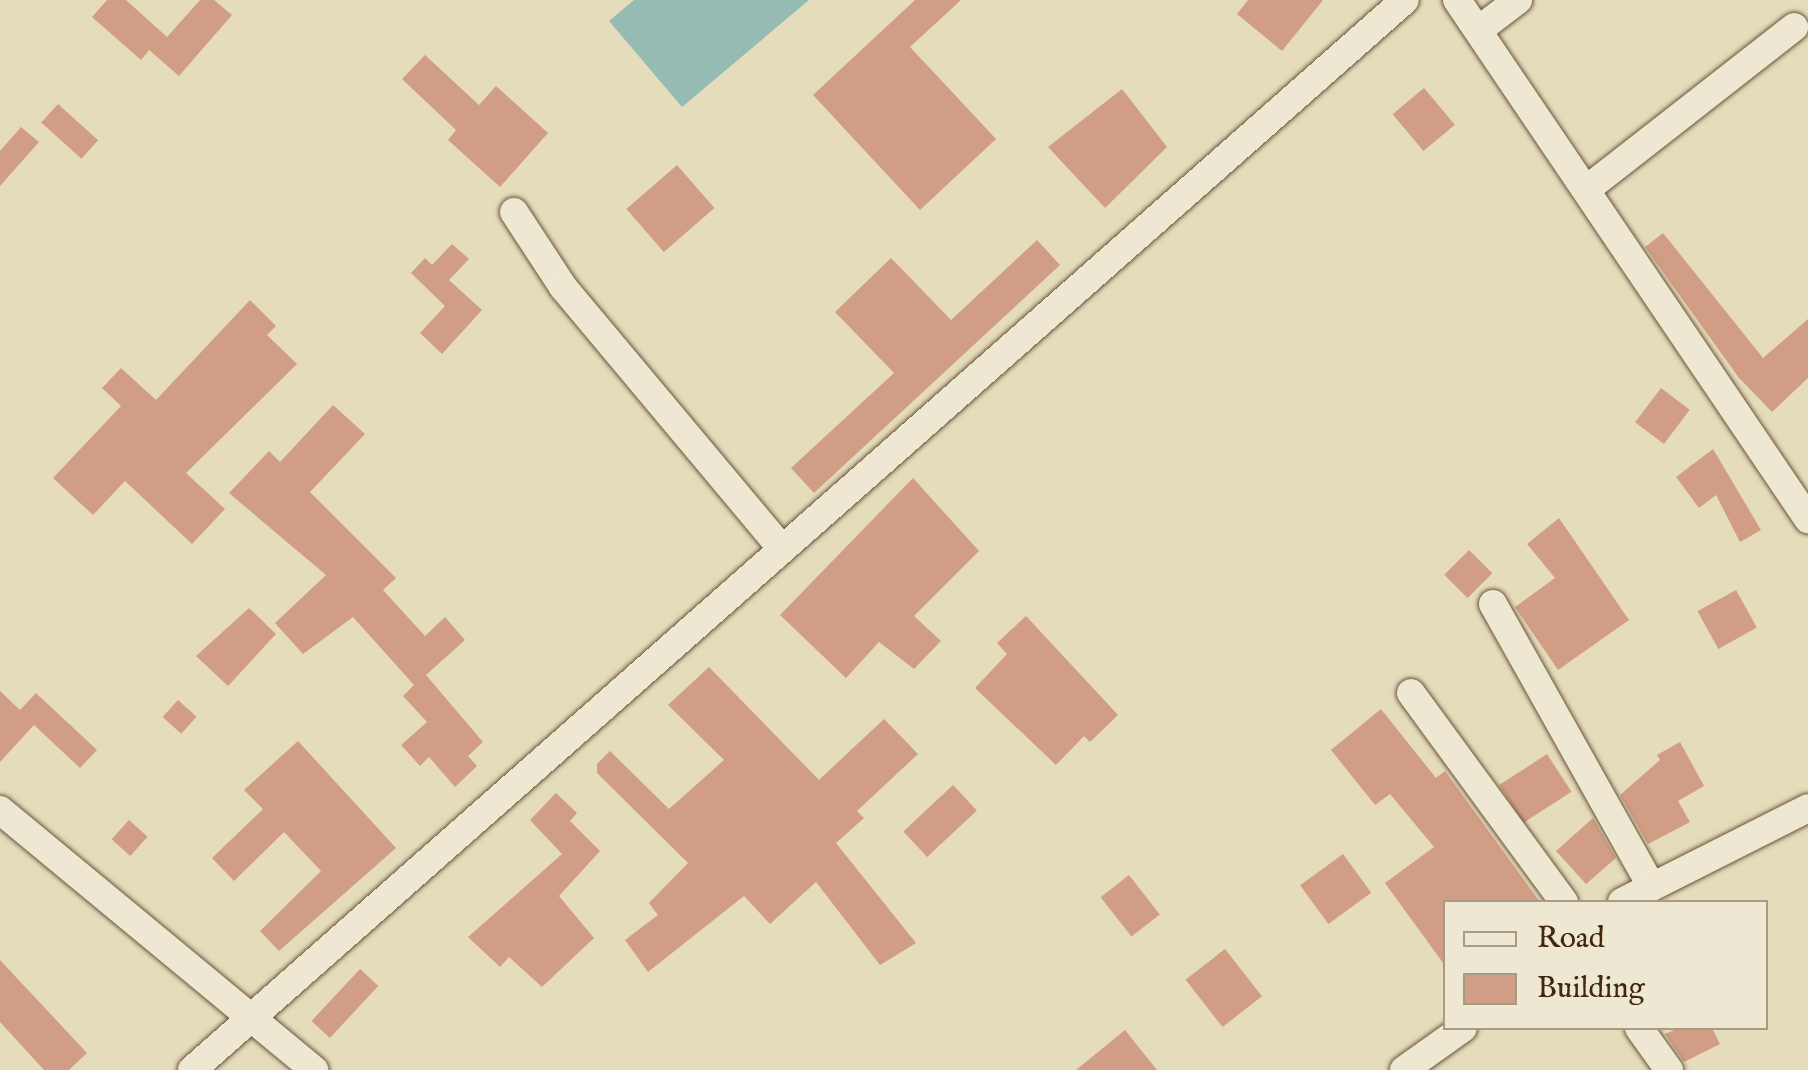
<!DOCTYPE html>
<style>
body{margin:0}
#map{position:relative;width:1808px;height:1070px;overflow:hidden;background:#e5dcbc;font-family:"IM FELL English",serif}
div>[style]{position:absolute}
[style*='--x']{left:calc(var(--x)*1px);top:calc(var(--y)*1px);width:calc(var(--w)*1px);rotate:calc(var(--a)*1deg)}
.water>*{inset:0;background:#96bbb2}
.building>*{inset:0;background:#d29d85;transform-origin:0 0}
.roads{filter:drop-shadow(0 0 2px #6a5437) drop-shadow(0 0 2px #6a5437)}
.minor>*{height:28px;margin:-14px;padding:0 14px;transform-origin:14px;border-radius:14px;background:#eee8d3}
span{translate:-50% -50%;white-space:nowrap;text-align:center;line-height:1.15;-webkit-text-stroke:9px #eee8d3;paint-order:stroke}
.legend{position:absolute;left:1443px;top:900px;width:325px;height:130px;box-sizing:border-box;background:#eee8d3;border:2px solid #a99b83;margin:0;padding:12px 18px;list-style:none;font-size:30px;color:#41270b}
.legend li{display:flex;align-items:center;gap:20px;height:50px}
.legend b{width:50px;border:2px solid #a99b83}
</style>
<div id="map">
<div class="water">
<div style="clip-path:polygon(634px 0,809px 0,682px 107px,609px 21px)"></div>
</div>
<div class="building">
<div style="clip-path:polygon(107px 0,126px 0,167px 37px,200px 0,214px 0,232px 15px,179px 76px,149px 50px,141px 60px,92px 17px)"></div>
<div style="clip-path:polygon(915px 0,961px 0,910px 47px,996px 139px,920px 210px,813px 95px)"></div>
<div style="clip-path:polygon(1248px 0,1323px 0,1282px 51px,1237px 14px)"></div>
<div style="clip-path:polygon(425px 55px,479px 105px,496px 86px,548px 133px,500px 187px,448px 140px,456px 130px,402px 79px)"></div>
<div style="left:1424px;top:88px;width:48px;height:41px;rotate:50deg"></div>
<div style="clip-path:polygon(1122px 89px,1167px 147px,1105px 208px,1048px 147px)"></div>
<div style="left:58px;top:104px;width:54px;height:25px;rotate:42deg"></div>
<div style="clip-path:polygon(21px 127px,39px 142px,0 186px,0 151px)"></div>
<div style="left:677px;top:165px;width:57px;height:67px;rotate:49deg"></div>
<div style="clip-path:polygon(1663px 233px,1763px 358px,1808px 319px,1808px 378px,1772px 412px,1739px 378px,1645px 247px)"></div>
<div style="clip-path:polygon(1037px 240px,1060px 265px,814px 493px,791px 468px,894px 373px,835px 312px,891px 258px,951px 320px)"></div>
<div style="clip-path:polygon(452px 244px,469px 259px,449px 280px,482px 310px,442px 354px,420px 333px,445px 306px,411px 273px,425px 258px,432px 265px)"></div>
<div style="clip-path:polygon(250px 300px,276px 326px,267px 335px,297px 364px,186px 473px,225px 509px,192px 544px,125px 481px,93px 515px,53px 478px,121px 406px,102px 388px,121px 368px,156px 400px)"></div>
<div style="left:1661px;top:388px;width:36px;height:43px;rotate:37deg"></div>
<div style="clip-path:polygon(333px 405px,365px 434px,310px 492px,396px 578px,383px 590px,425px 636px,445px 617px,465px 640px,426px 675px,483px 742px,468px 756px,477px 766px,455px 787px,429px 757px,420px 766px,401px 745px,427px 722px,403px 696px,414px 685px,353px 617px,303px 654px,275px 623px,326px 575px,229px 493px,269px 451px,280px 462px)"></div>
<div style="clip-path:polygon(1713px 449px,1761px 530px,1740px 542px,1716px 495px,1699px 508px,1676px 477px)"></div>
<div style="clip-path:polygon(913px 478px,979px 551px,914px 616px,941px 641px,914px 669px,879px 642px,846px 678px,780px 615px)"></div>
<div style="clip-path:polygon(1559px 518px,1629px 620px,1558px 670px,1515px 607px,1555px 578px,1527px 544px)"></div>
<div style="left:1469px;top:550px;width:33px;height:35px;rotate:45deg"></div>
<div style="left:1736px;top:590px;width:43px;height:44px;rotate:61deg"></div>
<div style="clip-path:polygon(249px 608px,276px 634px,228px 686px,196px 656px)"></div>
<div style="clip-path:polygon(1026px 616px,1118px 715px,1090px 742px,1084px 736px,1056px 765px,975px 688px,1007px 654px,997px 643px)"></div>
<div style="clip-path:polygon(709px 667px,819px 780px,884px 719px,918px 754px,857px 811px,864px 818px,836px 843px,916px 943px,880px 965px,816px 882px,770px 924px,744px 896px,648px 972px,625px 940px,658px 915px,649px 903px,688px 863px,597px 773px,597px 764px,610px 751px,669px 809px,724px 760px,668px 705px)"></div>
<div style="clip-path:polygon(0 691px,20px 710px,36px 693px,97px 750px,80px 768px,34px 725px,0 762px)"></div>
<div style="left:178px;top:700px;width:25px;height:23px;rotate:42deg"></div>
<div style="clip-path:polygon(1381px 709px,1436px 778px,1445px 771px,1540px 902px,1446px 902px,1446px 967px,1385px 883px,1434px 847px,1390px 794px,1375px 805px,1331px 750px)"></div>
<div style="clip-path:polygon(298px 741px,396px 848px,279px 951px,260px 931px,321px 871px,284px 832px,234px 881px,212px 858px,263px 809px,244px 790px)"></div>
<div style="clip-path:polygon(1680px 742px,1704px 786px,1678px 801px,1690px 822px,1648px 844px,1620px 795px,1660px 760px,1657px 755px)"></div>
<div style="left:1547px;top:754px;width:45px;height:57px;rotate:57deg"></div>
<div style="left:953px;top:785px;width:35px;height:68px;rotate:47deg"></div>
<div style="clip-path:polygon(556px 793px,577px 813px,570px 821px,600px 851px,559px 896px,594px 938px,542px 987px,509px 957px,500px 967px,468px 937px,562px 854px,530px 820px)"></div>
<div style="clip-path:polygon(1593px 818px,1616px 858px,1586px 884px,1556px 851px)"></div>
<div style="left:129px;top:820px;width:25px;height:26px;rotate:42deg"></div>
<div style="left:1343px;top:854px;width:48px;height:53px;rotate:54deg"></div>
<div style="left:1129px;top:875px;width:50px;height:36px;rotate:52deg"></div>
<div style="left:1225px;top:949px;width:60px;height:50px;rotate:52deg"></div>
<div style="clip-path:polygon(0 960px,87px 1053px,69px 1070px,44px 1070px,0 1022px)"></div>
<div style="left:360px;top:969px;width:25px;height:71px;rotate:43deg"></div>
<div style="clip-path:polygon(1679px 1028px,1712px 1028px,1720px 1044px,1684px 1062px,1665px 1034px)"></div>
<div style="clip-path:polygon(1125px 1030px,1157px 1070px,1076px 1070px)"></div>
</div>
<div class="roads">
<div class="minor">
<div style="--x:1457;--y:0;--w:627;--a:55.93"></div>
<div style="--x:1480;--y:29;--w:48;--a:-37.3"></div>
<div style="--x:1587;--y:189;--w:263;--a:-38"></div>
<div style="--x:514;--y:212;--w:90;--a:56.8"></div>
<div style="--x:563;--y:287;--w:340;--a:50.1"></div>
<div style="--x:1493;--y:604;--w:322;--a:60.7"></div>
<div style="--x:1411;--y:693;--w:259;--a:53.8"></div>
<div style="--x:0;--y:810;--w:408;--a:39.6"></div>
<div style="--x:1622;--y:902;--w:208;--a:-26.8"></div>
<div style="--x:1639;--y:1028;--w:52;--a:54.5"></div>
<div style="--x:192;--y:1070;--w:1617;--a:-41.42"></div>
<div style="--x:1404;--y:1070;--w:72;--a:-35.4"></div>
</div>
</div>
<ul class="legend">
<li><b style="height:12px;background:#eee8d3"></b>Road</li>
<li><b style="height:28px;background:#d29d85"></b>Building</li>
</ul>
</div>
